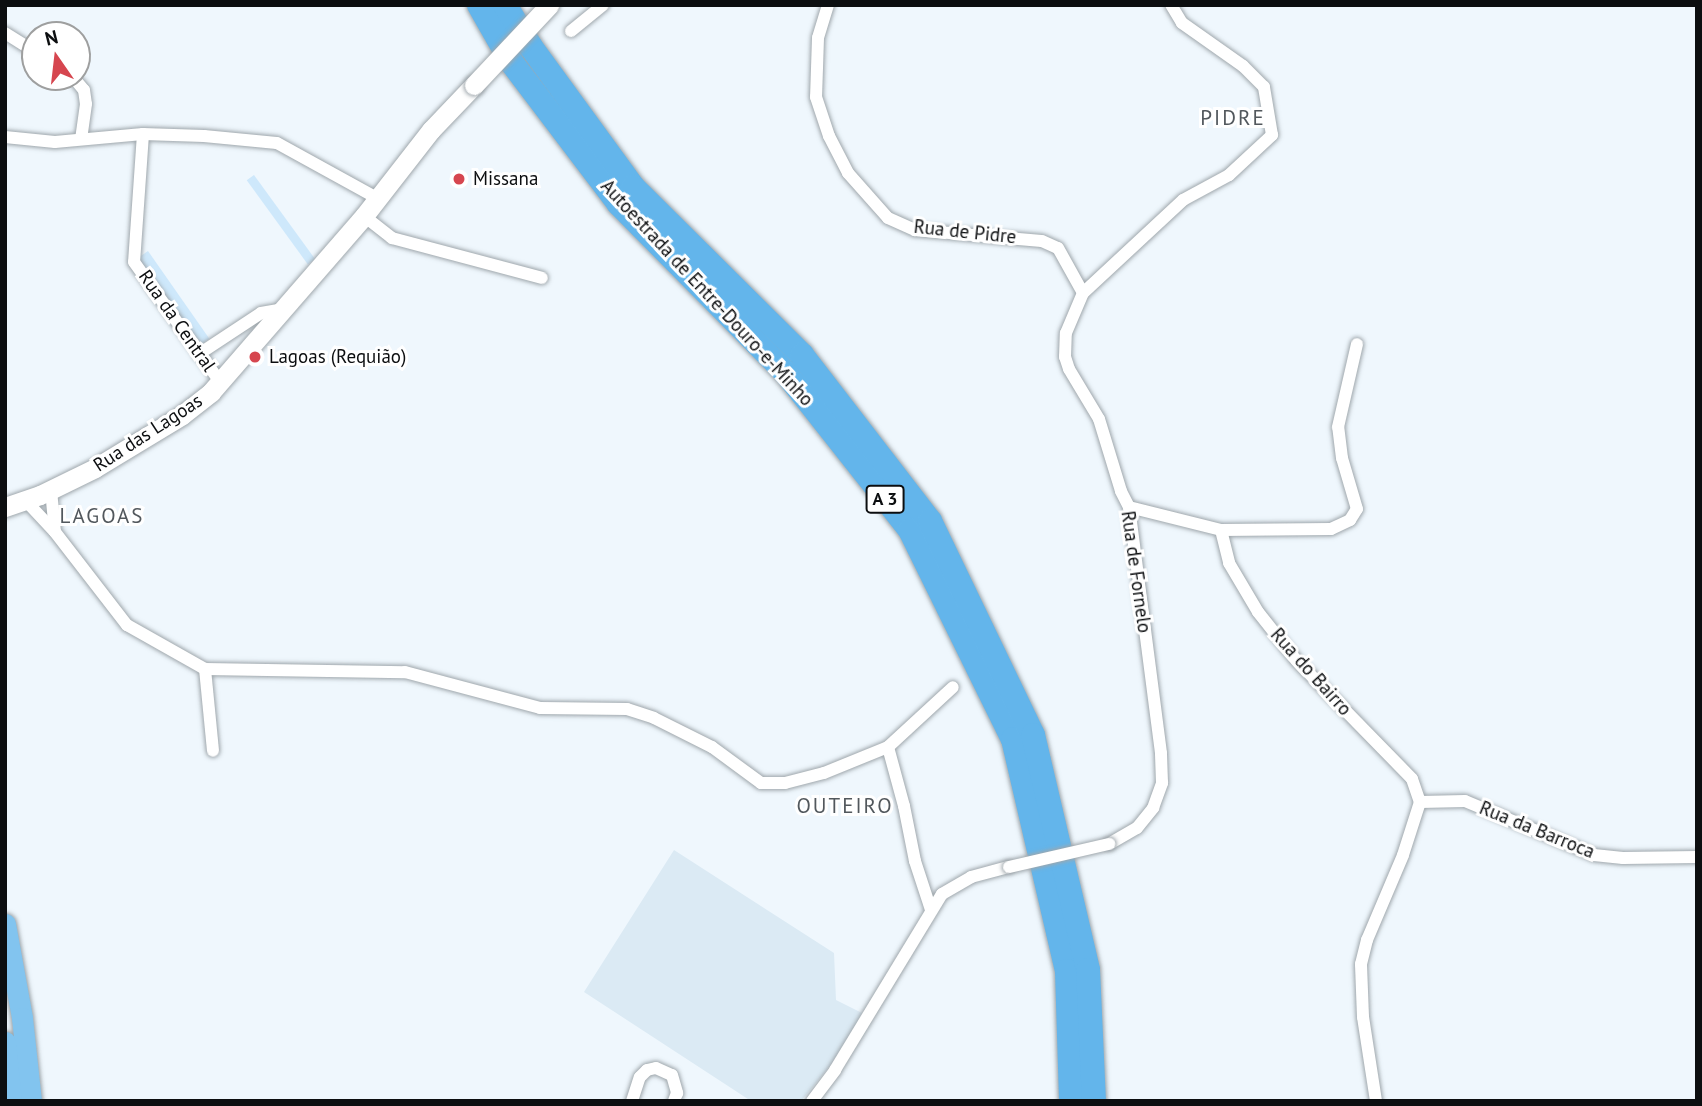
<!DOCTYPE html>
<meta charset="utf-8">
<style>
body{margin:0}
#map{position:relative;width:1702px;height:1106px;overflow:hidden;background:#eff7fd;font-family:"PT Sans",sans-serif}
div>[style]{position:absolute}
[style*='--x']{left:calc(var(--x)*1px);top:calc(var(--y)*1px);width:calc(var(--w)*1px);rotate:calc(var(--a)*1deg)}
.built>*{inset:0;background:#dbeaf4}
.green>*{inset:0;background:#cee8fb;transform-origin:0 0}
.roads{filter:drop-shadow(0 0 2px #9fa7ac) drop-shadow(0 0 2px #9fa7ac)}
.minor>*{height:12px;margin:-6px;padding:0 6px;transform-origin:6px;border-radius:6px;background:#fff}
.secondary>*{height:19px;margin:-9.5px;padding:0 9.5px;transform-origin:9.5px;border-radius:9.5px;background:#fff}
.trunk>*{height:21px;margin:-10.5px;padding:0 10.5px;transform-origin:10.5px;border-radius:10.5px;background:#82c4ef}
.motorway>*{height:24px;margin:-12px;padding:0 12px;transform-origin:12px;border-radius:12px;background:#63b5eb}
.bridges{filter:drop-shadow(0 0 2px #9fa7ac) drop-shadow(0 0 2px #9fa7ac)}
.minor-bridge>*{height:12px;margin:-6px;padding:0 6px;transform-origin:6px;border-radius:6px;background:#fff}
.secondary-bridge>*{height:19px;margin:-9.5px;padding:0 9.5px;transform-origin:9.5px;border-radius:9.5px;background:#fff}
.dots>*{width:19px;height:19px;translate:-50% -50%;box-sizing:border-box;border:4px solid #fff;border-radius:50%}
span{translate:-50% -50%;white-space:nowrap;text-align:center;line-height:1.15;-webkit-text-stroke:6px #fff;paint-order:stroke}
.shield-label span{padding:2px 5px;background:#fff;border:2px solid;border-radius:5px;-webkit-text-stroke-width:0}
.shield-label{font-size:18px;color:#0c0e10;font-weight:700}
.poi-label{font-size:19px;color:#0c0e10}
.left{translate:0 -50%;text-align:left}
.street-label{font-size:19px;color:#0c0e10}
.neighbourhood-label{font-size:21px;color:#52585d;letter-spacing:2px}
.frame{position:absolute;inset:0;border:7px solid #0c0e10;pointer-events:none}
.north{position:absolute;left:21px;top:21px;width:70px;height:70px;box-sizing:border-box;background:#fff;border:2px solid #9e9f9f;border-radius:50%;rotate:346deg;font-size:19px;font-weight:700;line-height:28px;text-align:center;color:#0c0e10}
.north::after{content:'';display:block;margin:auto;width:24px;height:32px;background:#d6464f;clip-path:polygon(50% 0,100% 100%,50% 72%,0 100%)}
</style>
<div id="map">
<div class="built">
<div style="clip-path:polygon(674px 850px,834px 953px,836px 1000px,862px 1013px,842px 1051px,801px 1101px,751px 1101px,584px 992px)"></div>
</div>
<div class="green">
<div style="left:254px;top:175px;width:104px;height:9px;rotate:54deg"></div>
<div style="left:148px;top:251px;width:107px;height:14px;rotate:55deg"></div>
</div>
<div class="roads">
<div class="minor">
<div style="--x:828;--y:5;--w:34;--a:107"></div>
<div style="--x:818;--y:38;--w:59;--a:91.9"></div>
<div style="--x:816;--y:97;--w:41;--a:71.6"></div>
<div style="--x:829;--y:136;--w:42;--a:62.8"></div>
<div style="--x:848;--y:173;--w:60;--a:48.4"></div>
<div style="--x:888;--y:218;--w:30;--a:24"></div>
<div style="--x:915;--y:230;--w:127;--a:5"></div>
<div style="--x:1042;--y:241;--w:17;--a:24"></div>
<div style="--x:1058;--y:248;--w:51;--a:60.9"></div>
<div style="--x:571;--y:31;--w:41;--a:-39.1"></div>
<div style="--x:5;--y:33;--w:36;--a:32"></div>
<div style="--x:73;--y:77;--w:17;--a:50"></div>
<div style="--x:84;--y:90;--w:14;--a:82"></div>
<div style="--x:86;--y:104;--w:35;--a:98"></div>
<div style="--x:143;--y:134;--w:128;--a:94"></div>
<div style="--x:134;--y:262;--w:149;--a:54.3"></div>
<div style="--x:5;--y:137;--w:50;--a:5.7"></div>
<div style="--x:55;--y:142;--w:88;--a:-5.2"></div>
<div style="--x:143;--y:134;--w:61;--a:1.9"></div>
<div style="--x:204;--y:136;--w:73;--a:5.5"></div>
<div style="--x:277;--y:143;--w:114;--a:28.8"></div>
<div style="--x:364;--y:216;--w:36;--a:38"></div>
<div style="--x:392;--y:238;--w:155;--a:14.9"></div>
<div style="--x:199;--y:354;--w:74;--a:-33.5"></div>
<div style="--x:261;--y:313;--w:22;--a:-10"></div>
<div style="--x:51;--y:490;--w:42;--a:84.6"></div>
<div style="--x:55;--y:532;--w:118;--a:52.3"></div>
<div style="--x:127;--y:625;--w:90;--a:29.4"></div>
<div style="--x:205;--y:669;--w:200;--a:0.9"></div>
<div style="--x:405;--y:672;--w:140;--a:14.9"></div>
<div style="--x:540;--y:708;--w:87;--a:0.7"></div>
<div style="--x:627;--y:709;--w:28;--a:18"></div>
<div style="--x:654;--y:718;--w:65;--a:26.6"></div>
<div style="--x:712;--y:747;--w:61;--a:36.3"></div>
<div style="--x:761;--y:783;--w:24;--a:0"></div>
<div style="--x:785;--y:783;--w:40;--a:-14.4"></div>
<div style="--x:824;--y:773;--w:69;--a:-22.1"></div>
<div style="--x:25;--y:500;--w:42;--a:46.9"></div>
<div style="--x:1129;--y:507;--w:95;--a:14"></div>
<div style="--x:1221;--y:530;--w:34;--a:76"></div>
<div style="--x:1229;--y:563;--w:57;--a:59.4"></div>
<div style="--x:1258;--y:612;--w:61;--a:51.6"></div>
<div style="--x:1296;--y:660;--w:166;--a:45.7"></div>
<div style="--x:1412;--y:779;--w:24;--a:71"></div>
<div style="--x:1221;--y:530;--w:110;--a:-0.5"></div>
<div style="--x:1331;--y:529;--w:21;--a:-25"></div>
<div style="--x:1350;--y:520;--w:13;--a:-58"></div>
<div style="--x:1357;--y:509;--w:53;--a:-106.4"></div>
<div style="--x:1342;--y:458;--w:31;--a:-97"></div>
<div style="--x:1338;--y:427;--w:85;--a:-77.1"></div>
<div style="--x:205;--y:669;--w:82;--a:84.4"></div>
<div style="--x:1420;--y:802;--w:45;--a:-1.3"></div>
<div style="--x:1465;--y:801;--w:140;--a:22.7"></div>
<div style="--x:1594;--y:855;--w:29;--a:6"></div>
<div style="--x:1623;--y:858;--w:74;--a:-0.8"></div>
<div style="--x:1109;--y:844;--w:32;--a:-30"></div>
<div style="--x:1137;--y:828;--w:26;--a:-51"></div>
<div style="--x:1153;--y:808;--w:27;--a:-70"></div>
<div style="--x:1162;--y:783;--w:30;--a:-92"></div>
<div style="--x:1161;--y:753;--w:248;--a:-97.4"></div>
<div style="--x:1129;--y:507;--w:18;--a:-117"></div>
<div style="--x:1121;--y:491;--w:75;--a:-107"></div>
<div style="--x:1099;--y:419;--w:58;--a:-121"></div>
<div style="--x:1069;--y:369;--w:13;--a:-108"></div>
<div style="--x:1065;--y:357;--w:24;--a:-88"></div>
<div style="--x:1066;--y:333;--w:43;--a:-67"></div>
<div style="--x:1083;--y:293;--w:137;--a:-42.9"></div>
<div style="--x:1183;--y:200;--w:52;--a:-28.5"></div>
<div style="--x:1229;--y:175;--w:59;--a:-42.9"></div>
<div style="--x:1272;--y:135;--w:49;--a:-99.5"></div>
<div style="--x:1264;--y:87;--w:30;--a:-135"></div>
<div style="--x:1243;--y:66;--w:75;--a:-144.8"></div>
<div style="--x:1182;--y:23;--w:21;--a:-121"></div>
<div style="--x:931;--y:910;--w:52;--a:-108.1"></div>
<div style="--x:915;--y:861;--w:56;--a:-101.3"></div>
<div style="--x:904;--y:806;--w:61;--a:-105.2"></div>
<div style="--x:888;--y:747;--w:88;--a:-42.7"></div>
<div style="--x:632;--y:1101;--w:25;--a:-72"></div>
<div style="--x:640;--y:1077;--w:10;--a:-45"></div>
<div style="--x:647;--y:1070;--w:9;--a:-13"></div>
<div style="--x:656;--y:1068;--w:17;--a:24"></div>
<div style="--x:672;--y:1075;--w:19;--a:74"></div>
<div style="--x:677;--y:1093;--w:9;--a:111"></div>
<div style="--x:812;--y:1101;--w:39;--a:-53"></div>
<div style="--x:835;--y:1070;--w:206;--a:-58.7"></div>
<div style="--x:942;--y:894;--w:34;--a:-30"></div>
<div style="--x:971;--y:877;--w:39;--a:-15"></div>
<div style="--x:1376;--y:1101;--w:85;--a:-98.8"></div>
<div style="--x:1363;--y:1017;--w:53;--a:-92.2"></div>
<div style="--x:1361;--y:964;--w:25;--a:-76"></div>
<div style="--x:1367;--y:940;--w:92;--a:-67"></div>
<div style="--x:1403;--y:855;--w:56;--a:-72.2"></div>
</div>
<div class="secondary">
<div style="--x:5;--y:507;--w:37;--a:-19"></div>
<div style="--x:40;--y:495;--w:61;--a:-26.1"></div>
<div style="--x:95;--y:468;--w:102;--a:-31.3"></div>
<div style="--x:182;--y:415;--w:37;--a:-38"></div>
<div style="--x:211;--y:392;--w:233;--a:-49"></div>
<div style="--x:364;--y:216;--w:109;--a:-52.1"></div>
<div style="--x:431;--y:130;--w:62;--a:-46.3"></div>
</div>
<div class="trunk">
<div style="--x:5;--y:924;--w:96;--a:79.7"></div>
<div style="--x:22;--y:1018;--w:83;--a:83.8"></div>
<div style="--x:5;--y:1042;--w:59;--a:84.2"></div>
</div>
<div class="motorway">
<div style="--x:479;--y:5;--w:67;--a:60.4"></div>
<div style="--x:512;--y:63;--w:177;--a:52.8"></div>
<div style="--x:619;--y:204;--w:238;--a:45.3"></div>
<div style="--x:786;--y:373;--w:200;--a:51.7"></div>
<div style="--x:910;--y:530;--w:233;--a:63.8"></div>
<div style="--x:1013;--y:739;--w:238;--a:76.9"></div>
<div style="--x:1067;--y:971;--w:130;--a:88.2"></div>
<div style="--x:505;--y:5;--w:49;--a:58.2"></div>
<div style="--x:531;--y:47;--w:173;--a:53.9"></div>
<div style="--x:633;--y:187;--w:238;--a:44.8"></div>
<div style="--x:802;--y:355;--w:210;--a:52.4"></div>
<div style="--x:930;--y:521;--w:237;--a:64.3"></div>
<div style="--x:1033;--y:735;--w:241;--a:76.8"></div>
<div style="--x:1088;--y:970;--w:131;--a:87.4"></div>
</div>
</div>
<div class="bridges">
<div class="minor-bridge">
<div style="--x:1009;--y:867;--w:103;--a:-13"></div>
</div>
<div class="secondary-bridge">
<div style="--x:474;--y:85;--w:110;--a:-46.8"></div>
</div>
</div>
<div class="dots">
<div style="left:459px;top:179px;background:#d6464f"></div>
<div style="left:255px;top:357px;background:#d6464f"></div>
</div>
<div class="shield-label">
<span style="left:885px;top:499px">A 3</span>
</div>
<div class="poi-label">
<span class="left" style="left:473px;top:179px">Missana</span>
<span class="left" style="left:269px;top:357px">Lagoas (Requião)</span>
</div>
<div class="street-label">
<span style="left:965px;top:232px;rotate:6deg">Rua de Pidre</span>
<span style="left:707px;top:293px;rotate:47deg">Autoestrada de Entre-Douro-e-Minho</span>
<span style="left:177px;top:321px;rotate:55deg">Rua da Central</span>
<span style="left:148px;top:433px;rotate:-33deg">Rua das Lagoas</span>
<span style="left:1136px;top:572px;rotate:82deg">Rua de Fornelo</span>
<span style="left:1311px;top:672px;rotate:48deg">Rua do Bairro</span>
<span style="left:1537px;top:830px;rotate:22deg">Rua da Barroca</span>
</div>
<div class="neighbourhood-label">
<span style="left:1233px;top:118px">PIDRE</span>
<span style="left:102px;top:516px">LAGOAS</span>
<span style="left:845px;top:806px">OUTEIRO</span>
</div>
<div class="frame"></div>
<div class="north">N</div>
</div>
